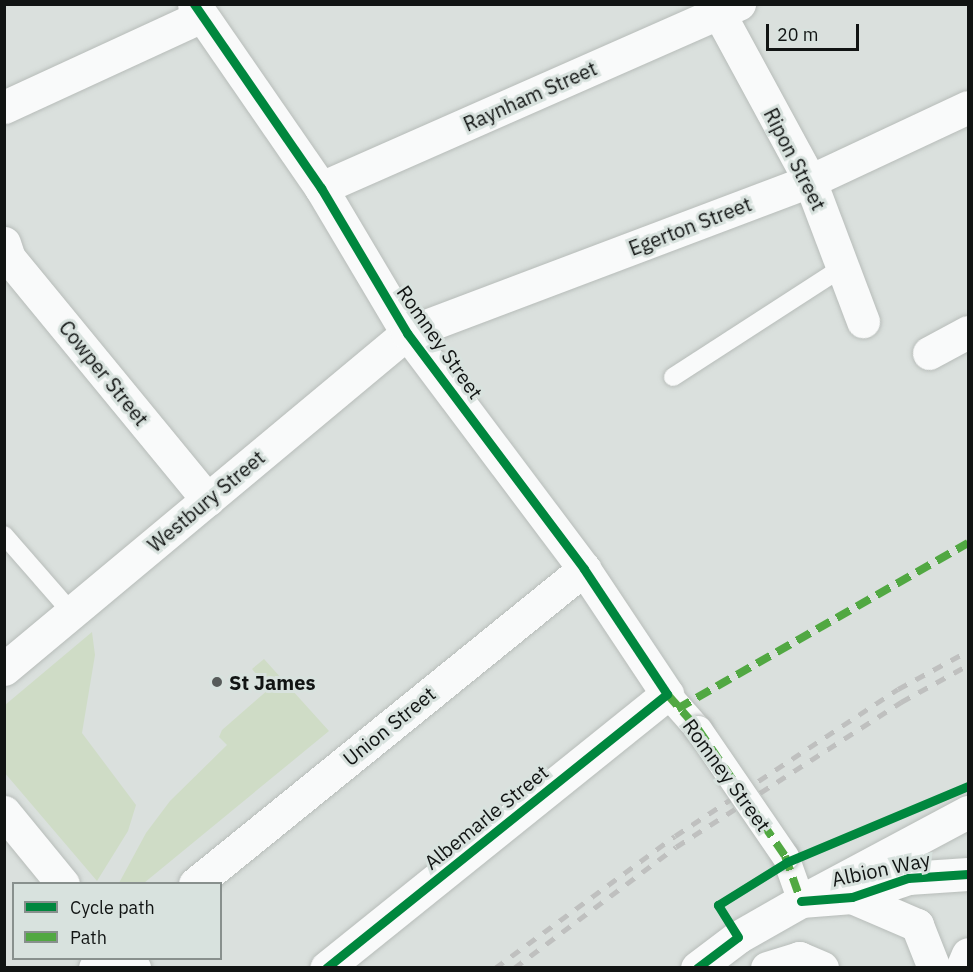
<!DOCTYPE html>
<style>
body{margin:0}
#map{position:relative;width:973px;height:972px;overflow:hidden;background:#dae0dd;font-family:"IBM Plex Sans",sans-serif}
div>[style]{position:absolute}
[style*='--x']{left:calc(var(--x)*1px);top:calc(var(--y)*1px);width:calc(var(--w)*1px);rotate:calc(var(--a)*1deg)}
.green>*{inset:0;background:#cfdcc6}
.roads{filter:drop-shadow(0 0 2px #b7bcb9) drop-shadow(0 0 2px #b7bcb9)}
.service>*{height:18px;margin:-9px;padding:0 9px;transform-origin:9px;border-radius:9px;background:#f9fafa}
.pedestrian>*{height:27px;margin:-13.5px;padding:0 13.5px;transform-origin:13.5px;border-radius:13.5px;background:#f9fafa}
.minor>*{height:33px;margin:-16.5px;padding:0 16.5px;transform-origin:16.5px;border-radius:16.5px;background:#f9fafa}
.primary>*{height:33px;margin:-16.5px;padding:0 16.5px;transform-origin:16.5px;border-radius:16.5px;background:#f9fafa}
.trunk>*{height:33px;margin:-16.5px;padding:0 16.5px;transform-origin:16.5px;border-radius:16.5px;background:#f9fafa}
.rail>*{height:4.5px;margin-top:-2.25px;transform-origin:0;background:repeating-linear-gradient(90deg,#bfc0bf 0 10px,transparent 0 20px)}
.bridges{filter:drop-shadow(0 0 2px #b7bcb9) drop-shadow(0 0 2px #b7bcb9)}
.pedestrian-bridge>*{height:27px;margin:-13.5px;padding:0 13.5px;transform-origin:13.5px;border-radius:13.5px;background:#f9fafa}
.quiet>*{height:8px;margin-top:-4px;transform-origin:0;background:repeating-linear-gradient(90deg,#51a842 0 15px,transparent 0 23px)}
.cycleway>*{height:9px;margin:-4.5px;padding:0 4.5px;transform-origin:4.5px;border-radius:4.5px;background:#00873e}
.dots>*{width:16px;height:16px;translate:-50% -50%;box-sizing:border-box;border:3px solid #d8e2de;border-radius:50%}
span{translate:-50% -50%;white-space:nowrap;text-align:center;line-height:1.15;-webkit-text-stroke:6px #d8e2de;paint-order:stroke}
.street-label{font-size:20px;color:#111413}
.poi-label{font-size:20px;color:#111413;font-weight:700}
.left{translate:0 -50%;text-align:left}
.frame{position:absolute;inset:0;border:6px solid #111413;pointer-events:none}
.legend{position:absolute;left:12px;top:882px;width:210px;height:78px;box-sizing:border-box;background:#d8e2de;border:2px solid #88908d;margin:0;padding:8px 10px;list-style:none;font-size:18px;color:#111413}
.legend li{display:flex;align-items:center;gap:12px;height:30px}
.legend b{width:30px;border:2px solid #88908d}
.scale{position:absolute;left:766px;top:24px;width:93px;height:27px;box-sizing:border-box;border:3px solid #111413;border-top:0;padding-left:8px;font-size:18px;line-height:21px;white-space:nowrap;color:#111413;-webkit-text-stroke:4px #d8e2de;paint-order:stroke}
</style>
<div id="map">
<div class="green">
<div style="clip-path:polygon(92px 632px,95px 655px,82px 733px,136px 805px,128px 831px,97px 881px,4px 772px,5px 705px)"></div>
<div style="clip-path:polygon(264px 659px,329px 731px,144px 883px,119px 883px,146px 833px,170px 801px,227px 745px,219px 737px,222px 730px,269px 689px,252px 669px)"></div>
</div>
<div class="roads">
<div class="service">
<div style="--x:673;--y:377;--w:202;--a:-32.9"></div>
<div style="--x:4;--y:535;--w:103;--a:48.9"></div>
</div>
<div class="pedestrian">
<div style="--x:667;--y:694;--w:47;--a:48.5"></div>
<div style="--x:785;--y:856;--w:48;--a:70.4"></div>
</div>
<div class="minor">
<div style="--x:194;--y:4;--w:224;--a:55.4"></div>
<div style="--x:321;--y:188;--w:169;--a:59.3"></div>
<div style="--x:407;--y:333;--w:295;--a:53.1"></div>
<div style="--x:584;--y:569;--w:150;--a:56.4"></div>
<div style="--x:667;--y:694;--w:437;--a:141.2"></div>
<div style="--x:714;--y:4;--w:201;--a:61.5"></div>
<div style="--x:810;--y:181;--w:150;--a:69.3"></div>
<div style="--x:4;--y:107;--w:216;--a:-24.7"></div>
<div style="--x:321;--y:188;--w:457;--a:-23.8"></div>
<div style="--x:4;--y:243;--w:16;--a:72"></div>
<div style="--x:9;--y:258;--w:313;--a:50.6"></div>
<div style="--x:929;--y:353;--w:44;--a:-28.3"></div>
<div style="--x:4;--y:669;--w:525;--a:-39.82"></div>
<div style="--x:407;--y:333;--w:431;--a:-20.7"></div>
<div style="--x:810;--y:181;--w:174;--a:-25.1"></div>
<div style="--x:4;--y:812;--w:93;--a:50.7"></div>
<div style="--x:195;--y:884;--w:501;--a:-39"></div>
<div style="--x:852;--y:897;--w:71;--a:23.3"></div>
<div style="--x:917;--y:925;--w:46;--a:68.4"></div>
<div style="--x:126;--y:958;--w:13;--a:51"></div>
<div style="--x:95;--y:968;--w:13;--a:-48"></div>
<div style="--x:767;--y:968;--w:34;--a:-17"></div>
<div style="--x:799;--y:958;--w:25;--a:23"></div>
<div style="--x:962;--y:968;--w:15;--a:-67"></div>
</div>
<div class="primary">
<div style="--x:801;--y:901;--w:189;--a:-28.1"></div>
</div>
<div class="trunk">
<div style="--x:697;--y:968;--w:51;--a:-37.1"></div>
<div style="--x:738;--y:937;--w:73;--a:-29.7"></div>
<div style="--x:801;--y:901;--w:51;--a:-4.5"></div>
<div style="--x:852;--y:897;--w:59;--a:-18.7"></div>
<div style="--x:908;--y:878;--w:60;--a:-3.8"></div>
</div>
</div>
<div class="rail">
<div style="--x:495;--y:968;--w:223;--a:-36.3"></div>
<div style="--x:675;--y:836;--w:267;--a:-33.4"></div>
<div style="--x:898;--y:689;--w:80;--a:-28.5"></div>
<div style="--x:514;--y:968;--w:202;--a:-36.8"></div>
<div style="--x:676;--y:847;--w:268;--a:-32.8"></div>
<div style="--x:901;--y:702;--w:77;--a:-28.9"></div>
</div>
<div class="bridges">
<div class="pedestrian-bridge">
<div style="--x:698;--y:729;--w:154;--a:55.6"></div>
</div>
</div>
<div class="quiet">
<div style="--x:667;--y:694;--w:47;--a:48.5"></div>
<div style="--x:698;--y:729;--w:154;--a:55.6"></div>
<div style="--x:785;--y:856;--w:48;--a:70.4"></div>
<div style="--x:677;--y:709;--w:335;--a:-29.7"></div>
</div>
<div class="cycleway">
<div style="--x:194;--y:4;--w:224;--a:55.4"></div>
<div style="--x:321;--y:188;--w:169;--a:59.3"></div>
<div style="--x:407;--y:333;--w:295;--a:53.1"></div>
<div style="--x:584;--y:569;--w:150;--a:56.4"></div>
<div style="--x:667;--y:694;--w:437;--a:141.2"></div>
<div style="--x:801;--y:901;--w:51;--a:-4.5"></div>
<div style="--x:852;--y:897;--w:59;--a:-18.7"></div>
<div style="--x:908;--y:878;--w:60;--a:-3.8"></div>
<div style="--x:697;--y:968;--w:51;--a:-37.1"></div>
<div style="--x:738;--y:937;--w:38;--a:-122"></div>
<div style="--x:718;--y:905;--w:81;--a:-31.9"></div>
<div style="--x:787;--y:862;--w:196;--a:-22.8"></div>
</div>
<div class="dots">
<div style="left:217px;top:682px;background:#575b5a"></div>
</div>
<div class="street-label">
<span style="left:530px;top:96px;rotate:-24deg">Raynham Street</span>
<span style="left:795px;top:159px;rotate:63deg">Ripon Street</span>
<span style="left:690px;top:226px;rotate:-21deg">Egerton Street</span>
<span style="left:440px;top:342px;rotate:55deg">Romney Street</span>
<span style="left:104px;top:373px;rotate:51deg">Cowper Street</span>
<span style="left:206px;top:501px;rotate:-40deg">Westbury Street</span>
<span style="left:389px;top:726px;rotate:-39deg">Union Street</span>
<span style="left:727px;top:775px;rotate:54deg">Romney Street</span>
<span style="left:486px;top:817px;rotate:-39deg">Albemarle Street</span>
<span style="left:881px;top:869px;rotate:-12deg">Albion Way</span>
</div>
<div class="poi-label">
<span class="left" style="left:229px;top:682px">St James</span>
</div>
<div class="frame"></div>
<ul class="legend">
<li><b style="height:8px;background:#00873e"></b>Cycle path</li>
<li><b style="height:8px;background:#51a842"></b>Path</li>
</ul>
<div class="scale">20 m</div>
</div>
